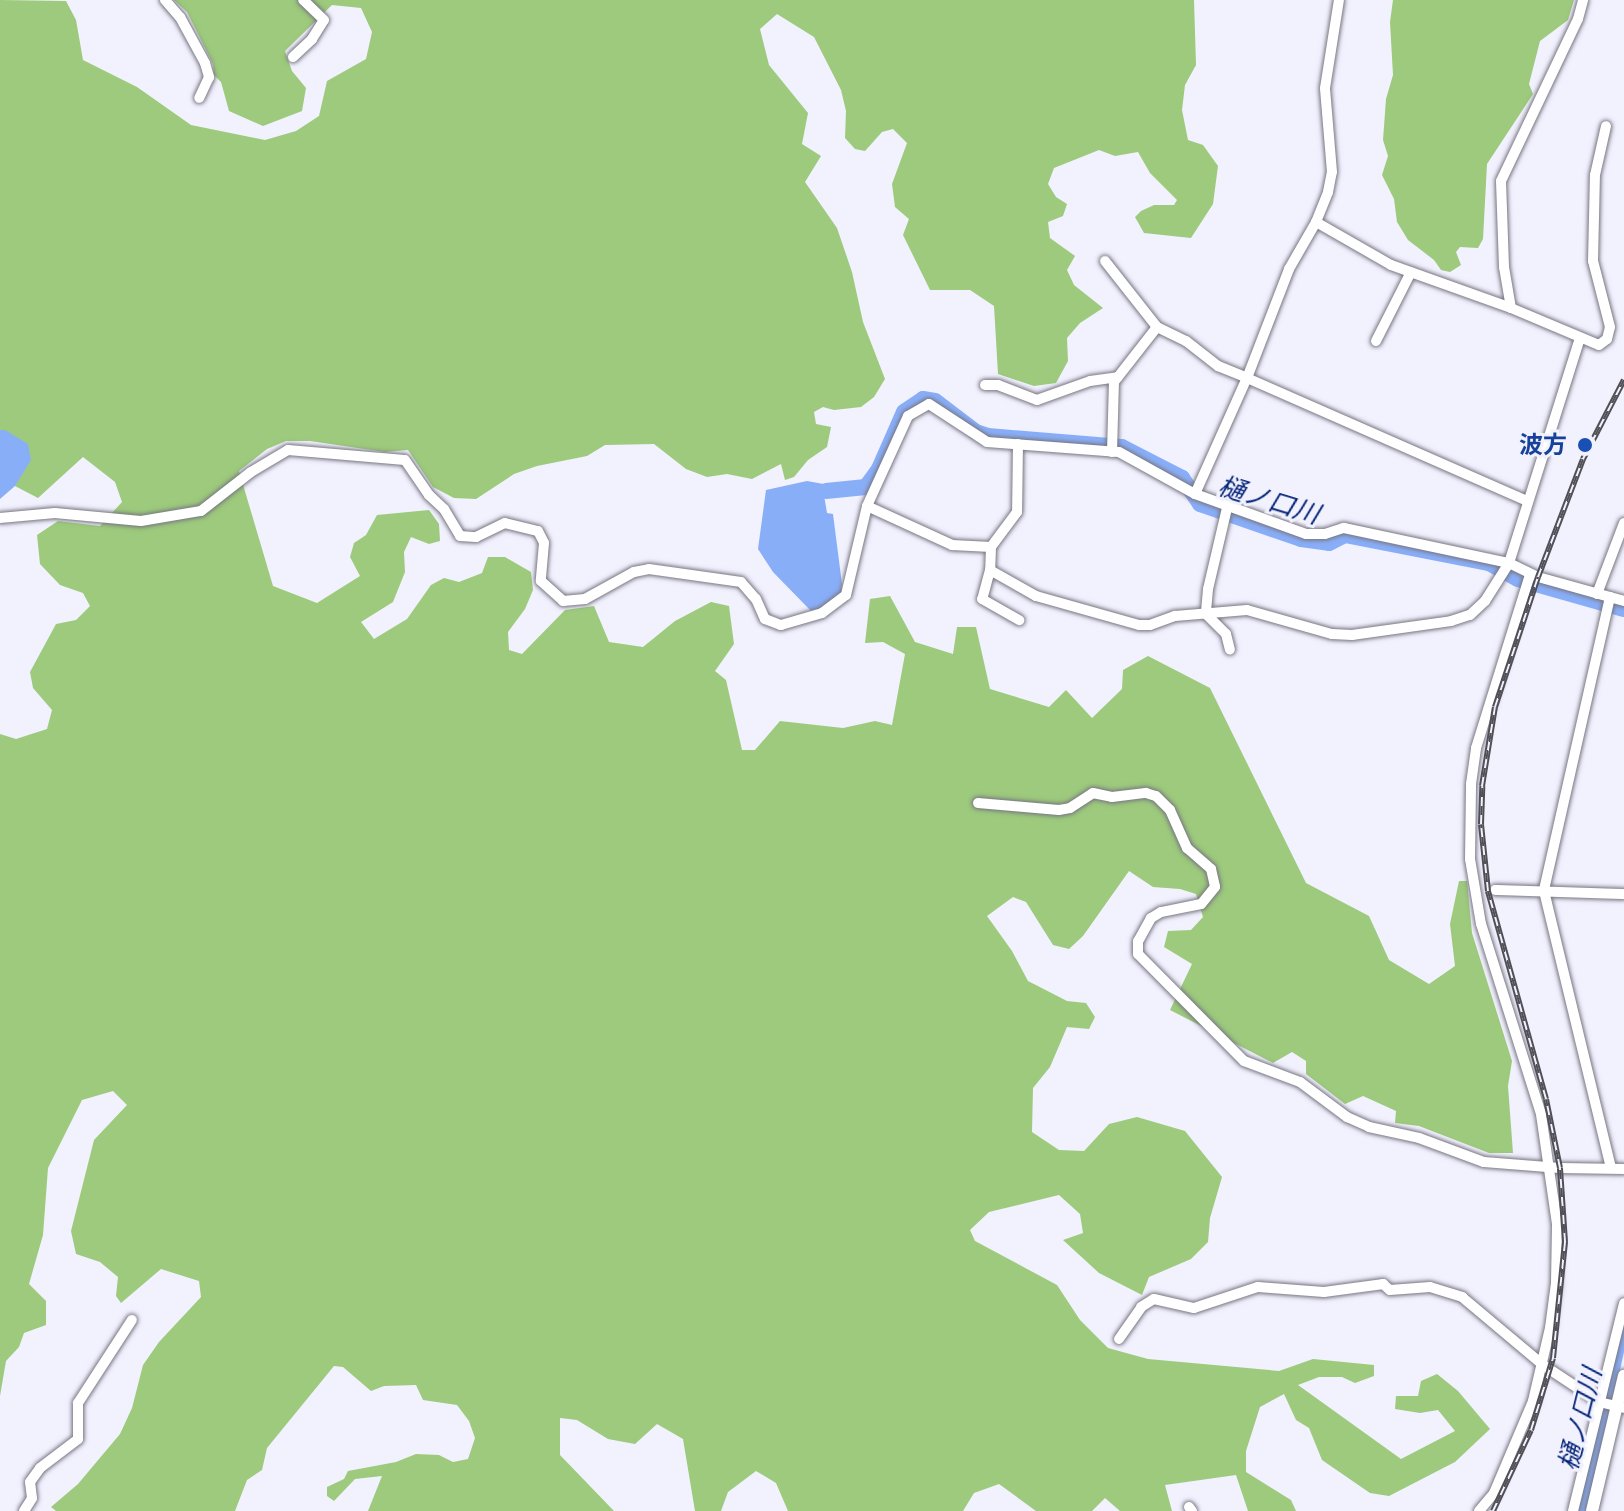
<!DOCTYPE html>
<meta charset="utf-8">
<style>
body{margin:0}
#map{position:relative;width:1624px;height:1511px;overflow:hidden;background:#f2f1fe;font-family:Inter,"Noto Sans JP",sans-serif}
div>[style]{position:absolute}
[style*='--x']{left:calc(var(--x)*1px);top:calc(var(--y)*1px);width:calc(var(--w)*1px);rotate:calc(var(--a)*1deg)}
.forest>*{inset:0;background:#9dca7c}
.water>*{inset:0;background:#89aef8}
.river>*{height:16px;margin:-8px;padding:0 8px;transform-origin:8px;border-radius:8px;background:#89aef8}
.roads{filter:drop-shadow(0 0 2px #777681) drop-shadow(0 0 2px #777681)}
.minor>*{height:10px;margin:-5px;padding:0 5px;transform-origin:5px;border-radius:5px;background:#fff}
.major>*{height:12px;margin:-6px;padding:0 6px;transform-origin:6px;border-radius:6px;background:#fff}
.rail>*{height:6px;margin-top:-3px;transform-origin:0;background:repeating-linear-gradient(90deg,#f2f1fe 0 9px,#504f56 0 18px);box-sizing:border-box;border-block:2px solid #504f56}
.dots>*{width:22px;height:22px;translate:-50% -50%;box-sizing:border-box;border:4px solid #f2f1fe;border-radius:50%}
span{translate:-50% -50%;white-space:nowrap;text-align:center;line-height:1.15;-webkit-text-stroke:6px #f2f1fe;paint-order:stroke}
.transit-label{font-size:24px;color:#164399;font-weight:700}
.right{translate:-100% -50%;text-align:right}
.water-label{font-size:26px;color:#052678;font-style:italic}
</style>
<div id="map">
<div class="forest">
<div style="clip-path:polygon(0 0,66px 1px,76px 20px,83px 60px,137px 87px,191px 125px,265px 140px,296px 131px,319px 116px,327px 81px,366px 59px,372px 32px,361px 8px,332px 5px,285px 51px,292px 71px,306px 88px,302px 111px,263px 126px,229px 111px,221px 82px,214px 75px,213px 64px,187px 12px,174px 0,1194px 0,1196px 65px,1185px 85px,1182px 110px,1188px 140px,1203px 145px,1218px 166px,1213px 204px,1191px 238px,1144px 233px,1135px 217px,1141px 211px,1154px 205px,1174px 205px,1177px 200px,1150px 173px,1138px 152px,1115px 156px,1099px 150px,1054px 168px,1048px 184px,1056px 197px,1067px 204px,1063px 216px,1048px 222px,1050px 238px,1075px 256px,1067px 270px,1074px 285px,1103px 308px,1080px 323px,1067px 338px,1068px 361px,1056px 383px,1034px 386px,998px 374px,994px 306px,970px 290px,930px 290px,903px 235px,909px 219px,895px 207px,892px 184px,907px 143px,893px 129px,882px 132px,865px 151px,855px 149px,845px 138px,846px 111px,841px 90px,814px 37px,777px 14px,760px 29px,769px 65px,808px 113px,802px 144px,821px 156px,805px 182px,837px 228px,852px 272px,863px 322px,885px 379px,874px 397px,861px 407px,834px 410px,823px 407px,814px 412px,816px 424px,831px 427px,827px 447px,808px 460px,794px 477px,785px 480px,781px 464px,752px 479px,727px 474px,707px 477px,686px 469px,654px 444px,605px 445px,587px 456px,537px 466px,514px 474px,476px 499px,454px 498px,433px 487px,408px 450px,385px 452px,310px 441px,286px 441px,267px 449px,239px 471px,273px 586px,317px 603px,360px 576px,350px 557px,354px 543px,366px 535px,377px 515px,429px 510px,439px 524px,440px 541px,429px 544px,411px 537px,404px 552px,405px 572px,393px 602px,361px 622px,374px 639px,407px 619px,431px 585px,444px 578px,459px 582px,482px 573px,488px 557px,505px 557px,531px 572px,533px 590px,525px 609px,508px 632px,509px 650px,522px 654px,565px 610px,594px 606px,609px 642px,643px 647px,675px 621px,711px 602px,729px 606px,734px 644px,715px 671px,726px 680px,742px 750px,755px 750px,780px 721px,843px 728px,875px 721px,892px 725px,905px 654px,883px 642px,865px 643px,870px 599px,890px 596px,915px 642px,953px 654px,957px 627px,976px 627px,990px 689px,1049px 707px,1066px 690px,1092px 718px,1122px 689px,1123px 670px,1148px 656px,1210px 688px,1306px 883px,1369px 916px,1389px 960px,1429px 984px,1455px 966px,1450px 924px,1459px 881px,1467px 881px,1472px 933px,1512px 1061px,1508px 1086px,1513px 1153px,1489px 1153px,1419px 1126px,1395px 1123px,1396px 1111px,1363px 1096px,1345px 1104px,1306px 1074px,1306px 1061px,1292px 1052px,1273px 1063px,1170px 1010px,1192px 964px,1164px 947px,1168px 931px,1191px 930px,1203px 917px,1196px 894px,1180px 889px,1153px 887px,1129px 871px,1083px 936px,1069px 949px,1053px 945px,1026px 902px,1013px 897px,987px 916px,1012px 951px,1028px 981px,1067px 1001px,1086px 1003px,1095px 1017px,1089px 1029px,1067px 1027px,1050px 1067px,1033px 1088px,1032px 1132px,1059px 1150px,1084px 1151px,1109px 1124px,1137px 1117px,1185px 1131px,1222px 1177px,1210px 1218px,1208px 1242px,1191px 1259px,1149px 1277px,1142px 1295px,1099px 1273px,1063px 1240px,1083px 1233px,1080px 1214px,1059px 1195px,989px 1212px,970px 1230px,975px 1241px,1057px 1285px,1080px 1320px,1108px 1348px,1148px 1359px,1279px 1371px,1313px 1359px,1374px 1365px,1374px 1376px,1355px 1383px,1342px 1377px,1319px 1377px,1298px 1385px,1401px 1459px,1455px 1431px,1438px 1410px,1420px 1413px,1395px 1409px,1396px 1396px,1418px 1396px,1421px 1381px,1437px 1374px,1458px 1391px,1490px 1429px,1455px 1462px,1389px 1496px,1370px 1493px,1322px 1460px,1309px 1428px,1296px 1420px,1284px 1394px,1260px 1407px,1246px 1451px,1246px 1472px,1291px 1500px,1296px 1511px,1248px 1511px,1236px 1475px,1165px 1485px,1172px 1511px,1120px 1511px,1105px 1498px,1092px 1511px,1036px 1511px,999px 1484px,974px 1493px,963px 1511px,788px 1511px,776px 1483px,756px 1471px,728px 1492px,721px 1511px,695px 1511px,683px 1439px,657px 1424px,635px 1444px,608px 1439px,577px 1420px,560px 1418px,560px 1455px,614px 1511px,368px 1511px,382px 1476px,355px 1479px,334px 1501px,327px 1496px,327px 1487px,344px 1479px,348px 1471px,396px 1462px,416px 1454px,439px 1455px,453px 1462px,468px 1459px,475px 1438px,469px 1421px,457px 1405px,423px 1400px,416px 1385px,384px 1386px,371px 1391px,343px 1367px,334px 1366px,267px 1448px,262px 1470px,247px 1480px,235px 1511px,56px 1511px,51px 1507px,78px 1484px,120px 1434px,132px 1408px,143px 1365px,159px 1342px,201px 1297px,199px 1281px,161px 1269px,121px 1303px,116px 1296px,118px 1277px,100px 1262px,76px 1254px,71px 1231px,94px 1140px,127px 1105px,113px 1091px,82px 1100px,48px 1168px,43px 1235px,29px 1284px,46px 1301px,46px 1325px,24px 1333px,19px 1347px,6px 1361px,0 1396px,0 734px,16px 739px,47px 729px,52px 710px,33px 688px,30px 672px,56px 624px,76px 620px,90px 606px,83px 593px,60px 585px,40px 564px,37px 535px,58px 521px,100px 526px,122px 502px,115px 482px,83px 457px,38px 498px,15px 486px,8px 461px,0 458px)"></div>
<div style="clip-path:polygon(1393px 0,1574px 0,1568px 20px,1540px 41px,1529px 84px,1533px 94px,1487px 164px,1483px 239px,1478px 248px,1460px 247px,1456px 252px,1461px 265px,1450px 272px,1441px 270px,1434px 260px,1408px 240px,1397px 222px,1394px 199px,1382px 175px,1388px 156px,1383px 140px,1386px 99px,1393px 75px,1390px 22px)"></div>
</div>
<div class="water">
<div style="clip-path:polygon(0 430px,5px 430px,28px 444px,31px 460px,15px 486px,0 499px)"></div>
<div style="clip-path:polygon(807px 481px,829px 485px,829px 494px,824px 495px,827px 513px,833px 514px,842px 584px,841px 594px,830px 605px,811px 611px,773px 572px,758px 549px,766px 490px)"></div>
<div style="clip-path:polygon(1624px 1309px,1624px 1352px,1612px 1406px,1586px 1511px,1577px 1511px)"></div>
</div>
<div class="river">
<div style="--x:826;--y:491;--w:40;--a:-5.7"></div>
<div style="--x:866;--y:487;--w:22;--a:-54"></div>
<div style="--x:879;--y:469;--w:62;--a:-66.3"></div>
<div style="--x:904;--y:412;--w:23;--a:-34"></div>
<div style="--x:923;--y:399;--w:12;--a:9"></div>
<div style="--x:935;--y:401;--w:51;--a:37.1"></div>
<div style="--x:976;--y:432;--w:13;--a:18"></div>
<div style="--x:988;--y:436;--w:134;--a:4.7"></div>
<div style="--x:1122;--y:447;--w:68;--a:27.3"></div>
<div style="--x:1182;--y:478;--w:32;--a:55"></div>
<div style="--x:1200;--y:504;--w:107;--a:19.1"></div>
<div style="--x:1301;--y:539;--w:28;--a:8"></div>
<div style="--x:1329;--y:543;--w:18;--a:-27"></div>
<div style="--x:1345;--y:535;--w:147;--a:11"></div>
<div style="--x:1489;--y:563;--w:33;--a:29"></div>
<div style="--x:1518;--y:579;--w:110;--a:15.8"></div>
</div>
<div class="roads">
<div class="minor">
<div style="--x:165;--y:0;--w:23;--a:49"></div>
<div style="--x:180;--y:17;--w:52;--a:61.5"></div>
<div style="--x:205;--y:63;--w:15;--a:74"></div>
<div style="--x:209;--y:77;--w:23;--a:115"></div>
<div style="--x:293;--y:57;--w:26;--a:-43"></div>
<div style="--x:312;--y:39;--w:22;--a:-58"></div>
<div style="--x:324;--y:20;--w:29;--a:-136"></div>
<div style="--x:1316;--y:222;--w:86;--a:29.8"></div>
<div style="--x:1391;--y:265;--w:127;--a:19.7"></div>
<div style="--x:1511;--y:308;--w:95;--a:22.8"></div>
<div style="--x:1599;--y:345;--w:10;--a:-37"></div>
<div style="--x:1607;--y:339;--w:12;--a:-76"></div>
<div style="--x:1610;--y:327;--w:68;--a:-104.4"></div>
<div style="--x:1593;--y:261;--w:86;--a:-88.7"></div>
<div style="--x:1595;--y:175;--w:50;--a:-77.3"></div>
<div style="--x:1105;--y:261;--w:84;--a:51.8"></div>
<div style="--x:1511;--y:308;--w:42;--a:-99.7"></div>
<div style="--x:1504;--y:267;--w:86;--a:-92"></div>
<div style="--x:1501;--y:181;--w:179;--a:-64.6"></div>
<div style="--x:1578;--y:19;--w:20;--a:-75"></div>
<div style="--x:1376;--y:341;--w:77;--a:-63.1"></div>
<div style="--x:985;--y:385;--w:13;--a:0"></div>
<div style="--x:998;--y:385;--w:42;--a:21"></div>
<div style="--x:1037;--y:400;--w:56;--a:-19.7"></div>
<div style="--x:1090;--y:381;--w:28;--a:-8"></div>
<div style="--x:1018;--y:444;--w:68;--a:90.8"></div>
<div style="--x:1017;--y:512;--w:44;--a:126.6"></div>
<div style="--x:991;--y:547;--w:23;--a:92"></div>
<div style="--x:990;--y:570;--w:53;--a:29.5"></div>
<div style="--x:1036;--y:596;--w:107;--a:15.7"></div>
<div style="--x:1139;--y:625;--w:11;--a:0"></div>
<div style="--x:1150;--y:625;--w:27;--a:-20"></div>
<div style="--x:1175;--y:616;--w:72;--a:-4.8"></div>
<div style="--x:1247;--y:610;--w:88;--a:15.8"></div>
<div style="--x:1332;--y:634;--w:20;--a:3"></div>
<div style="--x:1352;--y:635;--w:100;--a:-8"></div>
<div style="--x:1451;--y:621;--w:20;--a:-18"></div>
<div style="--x:1470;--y:615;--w:21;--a:-43"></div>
<div style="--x:1485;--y:601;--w:45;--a:-57.7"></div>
<div style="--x:1509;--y:563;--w:236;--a:-72.5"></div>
<div style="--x:1112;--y:452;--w:70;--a:-88.4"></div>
<div style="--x:1114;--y:382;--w:70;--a:-52"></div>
<div style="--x:1157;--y:327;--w:32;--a:26"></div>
<div style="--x:1186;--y:341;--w:41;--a:38"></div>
<div style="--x:1218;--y:366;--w:31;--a:22"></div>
<div style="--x:1247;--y:378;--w:117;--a:-68.9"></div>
<div style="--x:1289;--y:269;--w:54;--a:-60.1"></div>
<div style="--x:1316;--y:222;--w:32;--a:-68"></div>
<div style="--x:1328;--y:192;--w:20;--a:-79"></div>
<div style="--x:1332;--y:172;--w:84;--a:-94.8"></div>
<div style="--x:1325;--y:88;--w:89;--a:-81"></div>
<div style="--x:1195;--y:494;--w:127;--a:-65.9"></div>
<div style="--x:1247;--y:378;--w:306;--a:23.7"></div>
<div style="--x:867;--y:506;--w:94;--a:24.6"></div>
<div style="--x:952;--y:545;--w:39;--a:3"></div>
<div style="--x:1227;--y:508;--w:83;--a:103.2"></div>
<div style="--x:1208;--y:589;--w:25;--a:95"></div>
<div style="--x:1206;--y:614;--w:28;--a:45"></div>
<div style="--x:1226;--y:634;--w:16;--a:76"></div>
<div style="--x:0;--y:518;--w:55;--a:-5.2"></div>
<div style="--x:55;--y:513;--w:86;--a:5.3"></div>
<div style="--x:141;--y:521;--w:61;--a:-9.5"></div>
<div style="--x:201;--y:511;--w:63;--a:-38"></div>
<div style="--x:251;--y:472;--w:43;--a:-30.7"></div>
<div style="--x:288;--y:450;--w:117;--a:4.9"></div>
<div style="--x:405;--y:460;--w:42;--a:55.6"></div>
<div style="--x:429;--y:495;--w:21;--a:43"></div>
<div style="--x:444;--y:509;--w:31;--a:59"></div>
<div style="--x:460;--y:536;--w:16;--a:4"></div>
<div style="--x:476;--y:537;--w:32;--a:-26"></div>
<div style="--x:505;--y:523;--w:34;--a:14"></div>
<div style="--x:538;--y:531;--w:13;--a:63"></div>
<div style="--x:544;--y:543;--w:38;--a:95"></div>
<div style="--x:541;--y:581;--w:30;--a:42"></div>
<div style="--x:563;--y:601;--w:22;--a:-5"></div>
<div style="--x:585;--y:599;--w:56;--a:-28.9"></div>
<div style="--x:634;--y:572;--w:15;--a:-11"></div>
<div style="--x:649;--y:569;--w:93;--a:8"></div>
<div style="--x:741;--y:582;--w:23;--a:49"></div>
<div style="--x:756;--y:599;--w:22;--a:66"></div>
<div style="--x:765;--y:619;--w:17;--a:21"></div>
<div style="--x:781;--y:625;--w:43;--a:-16.3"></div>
<div style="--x:822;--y:613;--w:30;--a:-37"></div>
<div style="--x:846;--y:595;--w:91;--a:-76.7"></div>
<div style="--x:867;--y:506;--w:99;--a:-65.5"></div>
<div style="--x:908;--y:416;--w:24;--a:-30"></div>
<div style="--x:929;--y:404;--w:69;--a:33.2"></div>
<div style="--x:987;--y:442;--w:132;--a:4.3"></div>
<div style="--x:1119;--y:452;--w:87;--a:28.9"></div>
<div style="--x:1195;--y:494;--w:118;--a:19.8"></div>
<div style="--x:1306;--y:534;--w:19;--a:0"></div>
<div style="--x:1325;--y:534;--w:20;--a:-18"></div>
<div style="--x:1344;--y:528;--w:169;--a:12"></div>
<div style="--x:1509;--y:563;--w:32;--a:26"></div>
<div style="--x:1538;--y:577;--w:89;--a:15.6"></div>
<div style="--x:990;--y:570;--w:30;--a:105"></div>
<div style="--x:982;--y:599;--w:43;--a:29.6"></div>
<div style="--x:1597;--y:594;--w:76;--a:-69.2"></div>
<div style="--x:1610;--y:597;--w:301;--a:102.7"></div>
<div style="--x:1544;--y:891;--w:285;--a:76.4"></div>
<div style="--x:978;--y:803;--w:81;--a:4.9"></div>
<div style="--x:1059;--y:810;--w:11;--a:-10"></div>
<div style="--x:1070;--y:808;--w:27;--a:-33"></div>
<div style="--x:1093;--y:793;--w:19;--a:12"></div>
<div style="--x:1112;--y:797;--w:34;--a:-7"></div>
<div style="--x:1146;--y:793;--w:10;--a:17"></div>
<div style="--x:1156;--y:796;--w:20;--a:45"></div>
<div style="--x:1170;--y:810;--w:42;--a:65.9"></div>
<div style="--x:1187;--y:848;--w:32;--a:41"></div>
<div style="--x:1211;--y:869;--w:18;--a:77"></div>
<div style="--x:1215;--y:887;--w:22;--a:129"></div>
<div style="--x:1201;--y:904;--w:41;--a:168.7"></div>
<div style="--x:1161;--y:912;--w:12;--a:149"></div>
<div style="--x:1151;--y:918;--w:26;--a:119"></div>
<div style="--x:1138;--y:941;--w:13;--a:90"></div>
<div style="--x:1138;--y:954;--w:151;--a:45.3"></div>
<div style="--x:1244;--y:1061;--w:60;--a:20.6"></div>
<div style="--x:1300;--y:1082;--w:59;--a:36.7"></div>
<div style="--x:1347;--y:1117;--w:24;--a:24"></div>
<div style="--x:1369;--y:1127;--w:51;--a:12.4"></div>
<div style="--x:1419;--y:1138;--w:69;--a:20.3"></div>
<div style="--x:1484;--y:1162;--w:76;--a:4.5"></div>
<div style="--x:1560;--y:1168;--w:64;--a:0.9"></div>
<div style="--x:1495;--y:890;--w:129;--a:1.8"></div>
<div style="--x:1119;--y:1339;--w:39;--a:-55"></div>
<div style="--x:1141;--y:1307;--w:15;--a:-32"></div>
<div style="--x:1154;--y:1299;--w:41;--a:12.7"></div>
<div style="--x:1194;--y:1308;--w:67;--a:-18.2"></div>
<div style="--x:1258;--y:1287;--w:66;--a:4.3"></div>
<div style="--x:1324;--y:1292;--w:60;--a:-7.7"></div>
<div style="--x:1383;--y:1284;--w:9;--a:41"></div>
<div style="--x:1390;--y:1290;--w:40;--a:-4.3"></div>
<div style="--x:1430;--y:1287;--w:34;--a:17"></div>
<div style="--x:1462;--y:1297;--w:106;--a:40"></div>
<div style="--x:1543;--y:1365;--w:67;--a:33.5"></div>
<div style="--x:1599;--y:1402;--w:26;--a:13"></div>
<div style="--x:1189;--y:1507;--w:5;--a:53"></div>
<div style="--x:24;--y:1511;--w:15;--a:-58"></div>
<div style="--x:32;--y:1498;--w:16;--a:-97"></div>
<div style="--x:30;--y:1482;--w:17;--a:-54"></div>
<div style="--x:40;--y:1468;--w:48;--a:-37.3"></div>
<div style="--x:78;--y:1439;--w:36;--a:-90"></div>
<div style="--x:78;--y:1403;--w:99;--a:-57"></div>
<div style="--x:1479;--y:1511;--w:23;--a:-50"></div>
<div style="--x:1494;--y:1493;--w:100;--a:-67"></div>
<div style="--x:1533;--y:1401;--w:75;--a:-76.9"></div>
<div style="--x:1550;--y:1328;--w:45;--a:-82.4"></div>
<div style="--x:1556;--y:1283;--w:59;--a:-89"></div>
<div style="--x:1557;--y:1224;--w:111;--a:-98.3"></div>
<div style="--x:1541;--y:1114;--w:199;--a:-107.5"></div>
<div style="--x:1481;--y:924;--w:66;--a:-99.6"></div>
<div style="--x:1470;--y:859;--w:75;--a:-89.2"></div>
<div style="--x:1471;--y:784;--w:36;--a:-82"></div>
<div style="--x:1476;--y:748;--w:181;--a:-72.7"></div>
<div style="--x:1573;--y:1511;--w:214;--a:-76.2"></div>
</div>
<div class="major">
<div style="--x:1592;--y:1511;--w:139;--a:-76.7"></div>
</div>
</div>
<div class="rail">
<div style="--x:1493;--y:1511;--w:89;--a:-64.9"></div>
<div style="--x:1531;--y:1430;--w:75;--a:-73"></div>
<div style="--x:1553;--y:1358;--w:117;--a:-84.1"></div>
<div style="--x:1565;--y:1242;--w:74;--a:-93.9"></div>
<div style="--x:1560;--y:1168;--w:70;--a:-101.5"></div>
<div style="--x:1546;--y:1099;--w:216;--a:-105.6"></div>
<div style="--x:1488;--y:891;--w:67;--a:-96"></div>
<div style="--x:1481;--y:824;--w:38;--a:-88"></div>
<div style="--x:1482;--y:786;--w:80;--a:-80.7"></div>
<div style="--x:1495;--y:707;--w:137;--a:-71.7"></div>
<div style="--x:1538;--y:577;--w:126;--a:-69.1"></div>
<div style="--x:1583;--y:459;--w:89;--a:-62.6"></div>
</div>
<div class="dots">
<div style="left:1585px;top:445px;background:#1a4fb4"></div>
</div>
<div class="transit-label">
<span class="right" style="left:1567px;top:445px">波方</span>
</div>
<div class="water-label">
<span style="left:1269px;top:500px;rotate:17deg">樋ノ口川</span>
<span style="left:1580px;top:1419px;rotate:-76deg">樋ノ口川</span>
</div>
</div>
